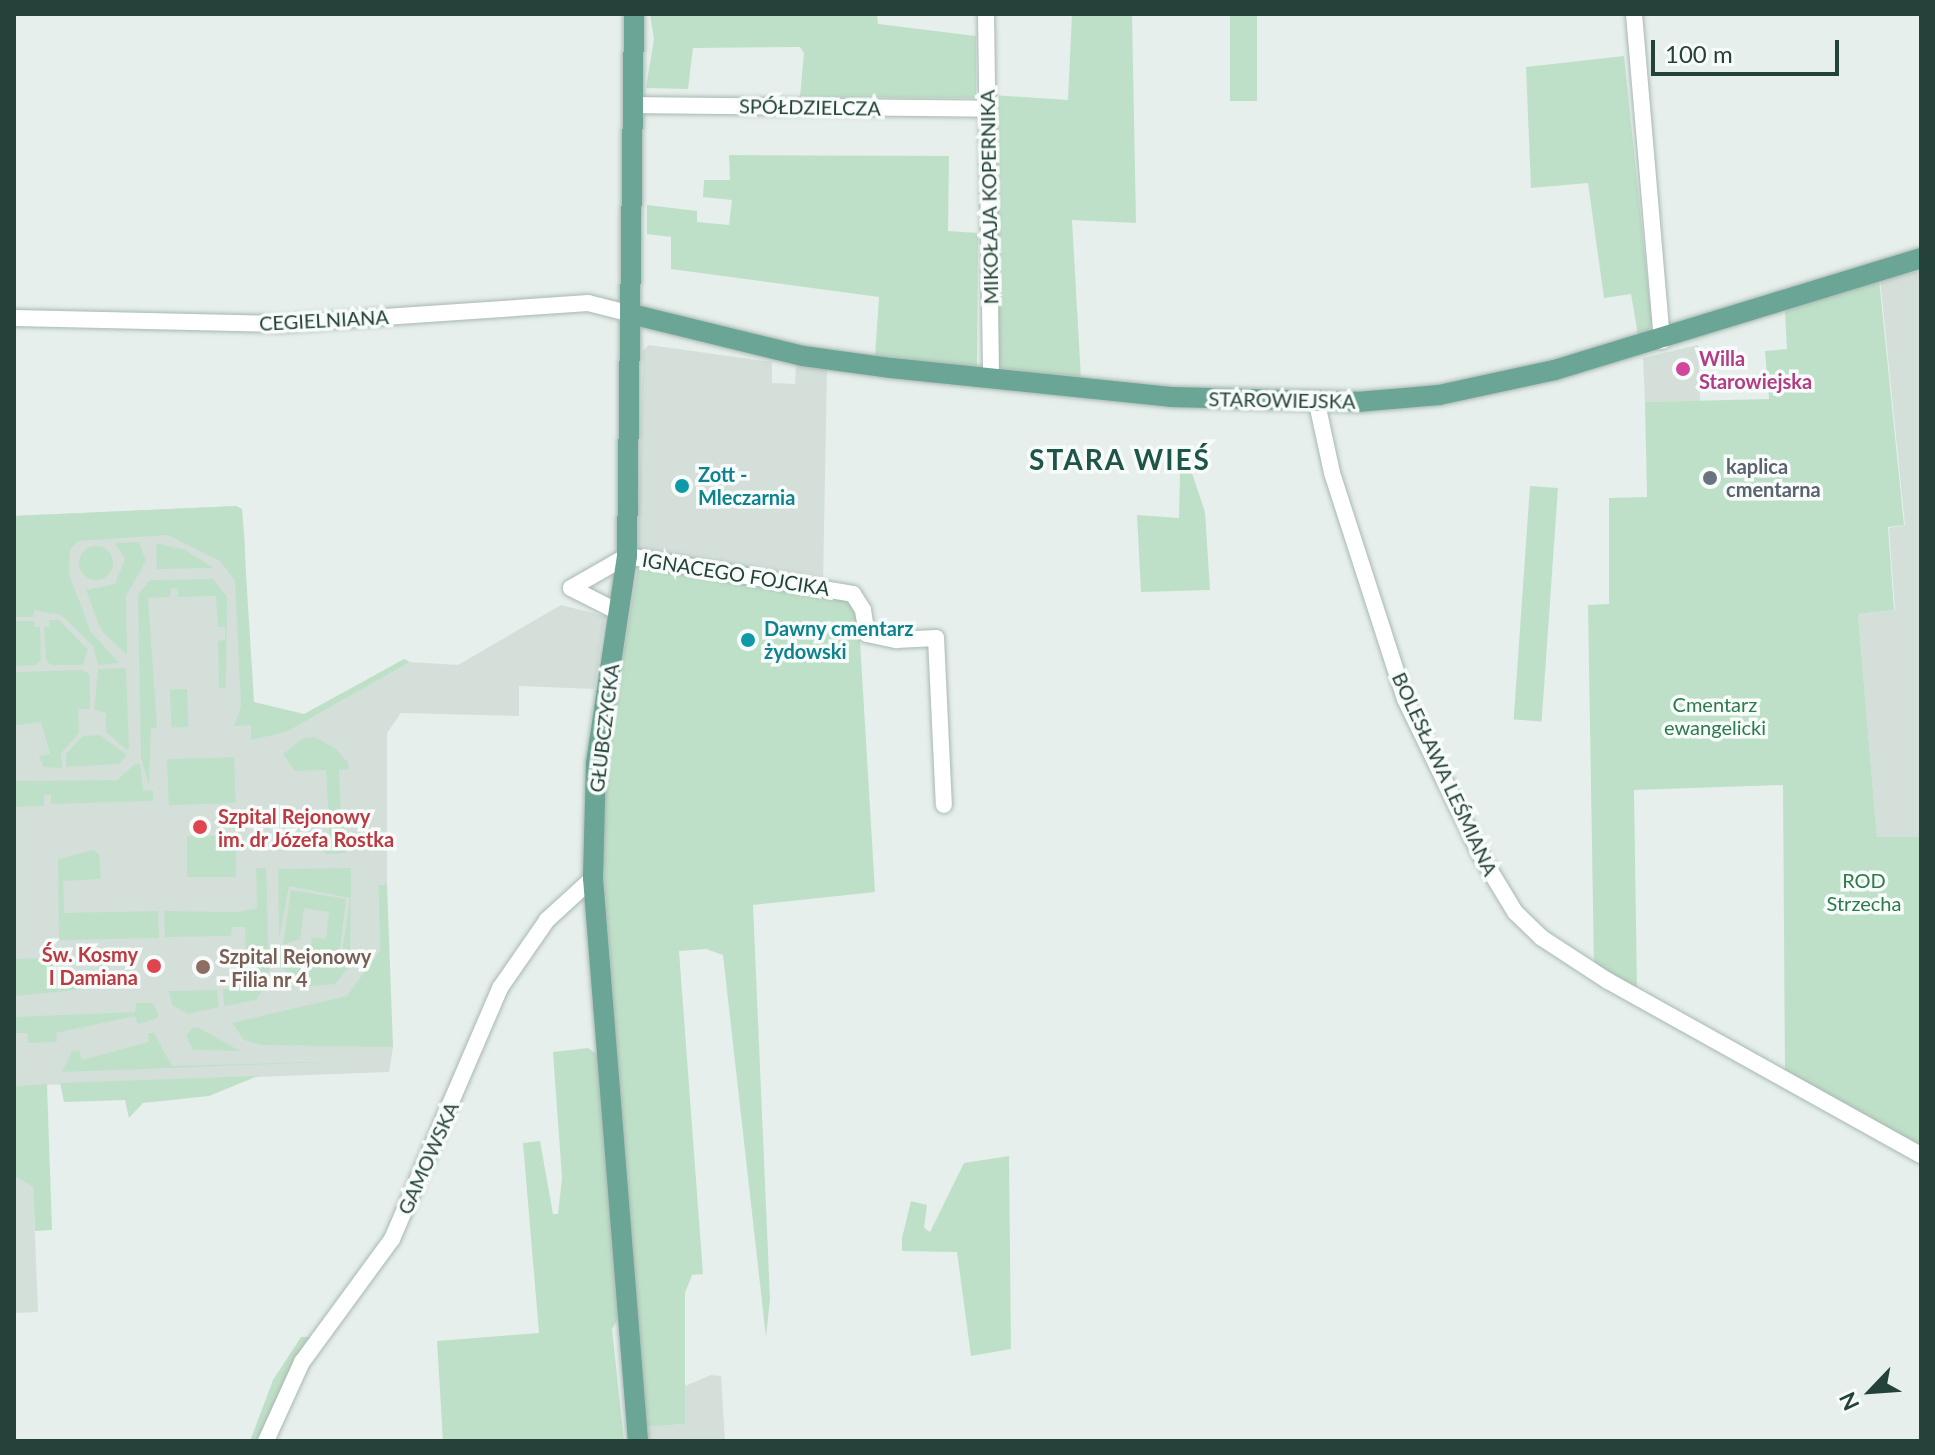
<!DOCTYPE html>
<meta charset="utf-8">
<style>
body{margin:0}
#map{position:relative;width:1935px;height:1455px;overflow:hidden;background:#e6efeb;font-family:Lato,sans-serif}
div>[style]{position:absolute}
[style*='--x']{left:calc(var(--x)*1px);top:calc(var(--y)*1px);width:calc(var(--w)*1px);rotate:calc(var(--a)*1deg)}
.built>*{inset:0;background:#d4dfda}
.green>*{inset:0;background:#bfe0c8;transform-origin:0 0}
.round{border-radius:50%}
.roads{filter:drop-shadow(0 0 2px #a8b8b2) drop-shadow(0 0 2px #a8b8b2)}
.minor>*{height:16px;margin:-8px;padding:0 8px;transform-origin:8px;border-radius:8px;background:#fff}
.major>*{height:20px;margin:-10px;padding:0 10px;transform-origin:10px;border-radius:10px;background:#6aa596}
.dots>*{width:22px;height:22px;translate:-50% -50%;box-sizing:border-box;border:4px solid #f7fbf9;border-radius:50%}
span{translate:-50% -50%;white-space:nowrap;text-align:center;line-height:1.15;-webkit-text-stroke:7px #f7fbf9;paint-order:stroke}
.street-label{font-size:20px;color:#24423a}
.hotel-label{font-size:20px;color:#b23c85;font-weight:700}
.left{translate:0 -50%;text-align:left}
.worship-label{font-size:20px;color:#5b616d;font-weight:700}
.culture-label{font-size:20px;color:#0d838f;font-weight:700}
.park-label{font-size:20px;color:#2d7a4b}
.health-label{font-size:20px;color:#be3a42;font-weight:700}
.right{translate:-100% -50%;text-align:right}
.education-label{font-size:20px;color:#785e54;font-weight:700}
.district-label{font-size:28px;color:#1f5548;font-weight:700;letter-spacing:2px}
.frame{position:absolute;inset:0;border:16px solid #24423a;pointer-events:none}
.north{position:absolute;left:1831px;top:1351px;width:80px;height:80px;-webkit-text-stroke:6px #f7fbf9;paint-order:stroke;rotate:245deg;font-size:22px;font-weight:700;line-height:32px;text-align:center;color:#24423a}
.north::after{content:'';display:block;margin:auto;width:28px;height:36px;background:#24423a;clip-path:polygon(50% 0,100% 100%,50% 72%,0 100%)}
.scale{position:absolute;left:1651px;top:40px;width:188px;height:36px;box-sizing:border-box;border:4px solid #24423a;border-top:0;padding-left:10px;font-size:24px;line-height:28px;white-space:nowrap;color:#24423a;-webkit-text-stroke:6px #f7fbf9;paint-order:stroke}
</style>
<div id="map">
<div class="built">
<div style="clip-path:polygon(1921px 271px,1921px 837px,1877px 837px,1858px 614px,1895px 610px,1889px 528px,1905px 525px,1880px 278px)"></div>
<div style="clip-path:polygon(649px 345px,772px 362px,772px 383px,795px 384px,796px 365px,827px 370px,823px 583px,638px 553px,643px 350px)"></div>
<div style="clip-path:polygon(1698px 345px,1700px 401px,1645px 402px,1643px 358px)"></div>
<div style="clip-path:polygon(236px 506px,242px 509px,245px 544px,248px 710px,299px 723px,410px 662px,458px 665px,561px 605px,605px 616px,594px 689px,519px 686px,519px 716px,401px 713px,387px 733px,387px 884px,378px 885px,380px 951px,393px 1047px,389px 1072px,14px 1086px,14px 516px)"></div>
<div style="clip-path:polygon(14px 1176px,33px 1187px,38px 1312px,14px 1313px)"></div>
<div style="clip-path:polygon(711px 1375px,721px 1376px,725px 1441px,646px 1441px,644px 1427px,685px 1424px,685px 1386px)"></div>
</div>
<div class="green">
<div style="clip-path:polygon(650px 14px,877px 14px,878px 24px,976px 36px,976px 98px,800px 97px,804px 53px,800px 47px,693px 48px,688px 89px,646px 88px,654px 39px)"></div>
<div style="clip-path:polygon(1072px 14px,1132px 14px,1136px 223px,1072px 220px,1081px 379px,999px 368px,993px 95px,1068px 100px)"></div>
<div style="left:1230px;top:14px;width:27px;height:87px"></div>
<div style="clip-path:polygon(1624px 56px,1652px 324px,1647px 333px,1638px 335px,1631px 294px,1604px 298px,1588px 183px,1531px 188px,1526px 67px)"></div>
<div style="clip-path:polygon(729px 155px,949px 156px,948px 231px,978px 233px,977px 369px,875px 357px,879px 297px,671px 269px,671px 237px,647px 234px,647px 205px,697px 211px,697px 222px,729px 225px,732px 200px,703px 197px,704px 180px,730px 180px)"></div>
<div style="clip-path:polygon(1879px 279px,1904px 525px,1888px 527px,1894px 610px,1858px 614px,1877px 837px,1921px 837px,1921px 1149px,1785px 1075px,1783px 785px,1634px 790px,1637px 992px,1594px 967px,1588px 605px,1609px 604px,1609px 498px,1647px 497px,1645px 402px,1769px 399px,1765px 351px,1787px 349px,1785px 311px)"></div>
<div style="clip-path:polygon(1180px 472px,1192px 473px,1205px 512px,1210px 590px,1141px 592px,1137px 515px,1179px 518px)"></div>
<div style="left:1530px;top:486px;width:28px;height:234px;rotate:4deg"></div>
<div style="clip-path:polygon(236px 506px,242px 509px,254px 702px,304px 714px,404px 659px,410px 662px,286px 732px,251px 740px,251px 725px,234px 726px,241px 707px,235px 581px,220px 561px,167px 535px,78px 541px,70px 550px,69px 574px,91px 632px,119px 663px,98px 665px,93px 646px,61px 615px,34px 610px,33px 617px,14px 617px,14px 516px)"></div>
<div style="clip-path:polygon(139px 542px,146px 561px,126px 596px,127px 655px,101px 630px,86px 590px,115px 584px,125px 559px,115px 543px)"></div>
<div style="clip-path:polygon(156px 543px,185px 550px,214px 568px,157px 569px)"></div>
<div class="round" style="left:79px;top:546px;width:34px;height:34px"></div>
<div style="clip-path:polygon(638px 567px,851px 598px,859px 624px,875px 892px,753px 905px,770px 1299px,766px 1337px,723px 955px,706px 949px,679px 951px,703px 1274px,692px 1275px,685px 1293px,685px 1424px,644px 1427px,602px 851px,609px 740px)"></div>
<div style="clip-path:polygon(213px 579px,227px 597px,226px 688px,219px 688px,218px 641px,225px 640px,225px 627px,218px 627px,216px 596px,178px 597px,178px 589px,171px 588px,170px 597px,148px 598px,157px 728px,151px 728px,149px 785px,141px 758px,138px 595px,150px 580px)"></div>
<div style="clip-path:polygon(49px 620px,59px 620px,88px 650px,83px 665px,51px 665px,46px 660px,44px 627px,50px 627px)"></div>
<div style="clip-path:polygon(14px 621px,34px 621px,34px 627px,40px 627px,41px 660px,35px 665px,14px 666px)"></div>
<div style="clip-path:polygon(126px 668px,129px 748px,127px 750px,106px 732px,106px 713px,94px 710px,98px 669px)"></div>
<div style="clip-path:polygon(83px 670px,90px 675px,90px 709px,78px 709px,79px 733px,61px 753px,62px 768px,43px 767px,39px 756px,50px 754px,41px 722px,16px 725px,14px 672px)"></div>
<div style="left:187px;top:689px;width:38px;height:17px;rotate:88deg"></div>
<div style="clip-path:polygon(100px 735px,127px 755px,119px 764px,66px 767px,66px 754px,83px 736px)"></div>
<div style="clip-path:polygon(314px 737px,335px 748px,348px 763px,349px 769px,339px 770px,342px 841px,351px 841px,346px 853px,326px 854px,320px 847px,319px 841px,330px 840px,326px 770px,295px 771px,283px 754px,302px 739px)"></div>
<div style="left:234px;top:757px;width:46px;height:67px;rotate:88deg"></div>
<div style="clip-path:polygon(135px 764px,140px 764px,143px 791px,153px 790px,153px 801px,51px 804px,51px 795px,44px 795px,44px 806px,14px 807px,16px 781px,117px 780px)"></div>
<div style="left:187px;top:836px;width:49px;height:41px"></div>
<div style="clip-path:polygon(93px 850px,99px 854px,101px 879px,63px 881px,64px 913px,158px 911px,159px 938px,59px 940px,58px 859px)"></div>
<div style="clip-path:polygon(256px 868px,266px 868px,269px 972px,246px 973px,245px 927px,232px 927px,231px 936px,165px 937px,164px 911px,238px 912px,257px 908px)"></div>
<div style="clip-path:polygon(351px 868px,350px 966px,335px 984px,298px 987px,280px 965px,279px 953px,341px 961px,350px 898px,289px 886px,279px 940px,278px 869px)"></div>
<div style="clip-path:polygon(387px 884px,393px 1047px,261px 1045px,244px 1040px,232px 1023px,347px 996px,380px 951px,378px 885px)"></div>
<div style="clip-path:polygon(291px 890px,346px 899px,339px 958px,310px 954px,312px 937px,326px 939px,329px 912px,304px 908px,300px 939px,283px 945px)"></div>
<div style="clip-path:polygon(49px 941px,55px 970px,76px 975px,77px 990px,14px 996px,14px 959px,42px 958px,42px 944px)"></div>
<div style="clip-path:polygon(246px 977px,270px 978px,256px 1000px,224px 1006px,223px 989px,246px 989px)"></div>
<div style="clip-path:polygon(217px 990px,219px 1007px,188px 1014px,172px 1005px,169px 991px)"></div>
<div style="clip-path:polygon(136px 1003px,152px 1003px,159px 1014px,156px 1019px,138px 1024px,135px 1016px,56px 1033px,57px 1042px,28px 1043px,27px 1033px,14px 1033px,14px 1017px,135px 1012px)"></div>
<div style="clip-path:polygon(193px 1027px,199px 1028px,240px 1051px,193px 1050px,186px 1036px)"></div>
<div style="clip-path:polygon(148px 1033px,154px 1033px,172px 1066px,354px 1061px,62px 1072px,72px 1052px,79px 1050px,82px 1060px,149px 1042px)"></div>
<div style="clip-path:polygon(588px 1048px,598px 1055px,620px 1315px,612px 1329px,624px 1441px,443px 1441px,437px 1341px,539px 1333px,523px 1143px,540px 1141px,553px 1214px,558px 1214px,562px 1178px,553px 1052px)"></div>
<div style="clip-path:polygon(258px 1076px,209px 1096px,143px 1103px,129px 1118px,125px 1100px,64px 1102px,60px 1083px)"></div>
<div style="clip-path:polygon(47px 1084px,52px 1230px,35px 1231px,33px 1187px,14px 1176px,14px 1086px)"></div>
<div style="clip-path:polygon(1009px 1156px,1011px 1349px,971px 1356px,957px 1252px,902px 1251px,902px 1238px,911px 1201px,927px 1205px,924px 1228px,930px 1232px,964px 1163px)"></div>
<div style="clip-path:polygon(301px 1337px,313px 1337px,263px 1441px,250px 1441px,273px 1380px)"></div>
</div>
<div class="roads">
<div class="minor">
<div style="--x:986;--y:14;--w:366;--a:89.2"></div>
<div style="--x:1634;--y:14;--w:328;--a:85.1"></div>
<div style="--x:632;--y:105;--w:355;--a:0.6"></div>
<div style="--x:14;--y:318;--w:267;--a:1.3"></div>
<div style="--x:281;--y:324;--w:308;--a:-3.9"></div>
<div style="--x:588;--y:303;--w:44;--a:14.3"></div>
<div style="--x:1318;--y:408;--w:66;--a:77.8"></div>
<div style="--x:1332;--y:473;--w:237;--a:72.1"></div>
<div style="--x:1405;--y:699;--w:172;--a:64.2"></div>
<div style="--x:1480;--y:854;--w:68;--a:58.9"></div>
<div style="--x:1515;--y:912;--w:37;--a:44"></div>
<div style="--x:1542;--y:938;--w:79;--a:33.1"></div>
<div style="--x:1608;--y:981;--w:358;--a:29.1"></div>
<div style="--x:571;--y:588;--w:64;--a:-29.7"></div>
<div style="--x:627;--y:556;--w:229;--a:9.5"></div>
<div style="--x:853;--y:594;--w:19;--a:58"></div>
<div style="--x:863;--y:610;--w:24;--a:81"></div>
<div style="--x:867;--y:634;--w:30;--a:12"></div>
<div style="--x:896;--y:640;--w:40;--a:-2.9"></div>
<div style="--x:936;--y:638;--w:167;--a:87.3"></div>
<div style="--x:571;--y:588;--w:55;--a:27"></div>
<div style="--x:266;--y:1441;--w:87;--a:-65.5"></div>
<div style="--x:302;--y:1362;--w:152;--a:-53.8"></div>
<div style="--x:392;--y:1239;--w:273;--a:-66.7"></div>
<div style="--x:500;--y:988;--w:83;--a:-55.3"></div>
<div style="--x:547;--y:920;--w:62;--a:-42.4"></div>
</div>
<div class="major">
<div style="--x:634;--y:14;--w:542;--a:90.74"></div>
<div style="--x:627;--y:556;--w:209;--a:98.5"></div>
<div style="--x:596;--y:763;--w:115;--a:91.5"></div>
<div style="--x:593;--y:878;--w:565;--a:85.43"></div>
<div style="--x:631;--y:314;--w:177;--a:13.7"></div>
<div style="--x:803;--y:356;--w:89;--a:7.8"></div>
<div style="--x:891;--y:368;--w:281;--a:5.9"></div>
<div style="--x:1171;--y:397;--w:186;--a:1.5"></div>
<div style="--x:1357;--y:402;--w:82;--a:-4.9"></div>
<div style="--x:1439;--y:395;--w:119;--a:-12.2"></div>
<div style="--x:1555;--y:370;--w:383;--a:-17"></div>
</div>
</div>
<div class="dots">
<div style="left:1683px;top:369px;background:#d1479c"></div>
<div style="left:1710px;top:478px;background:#6b7280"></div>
<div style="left:682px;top:486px;background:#0f9aa8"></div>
<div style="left:748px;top:640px;background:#0f9aa8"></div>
<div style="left:200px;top:827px;background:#e0444e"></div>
<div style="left:154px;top:966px;background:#e0444e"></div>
<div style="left:203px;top:967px;background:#8d6e63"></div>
</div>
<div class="street-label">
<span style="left:810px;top:107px;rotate:1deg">SPÓŁDZIELCZA</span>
<span style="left:989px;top:197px;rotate:-91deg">MIKOŁAJA KOPERNIKA</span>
<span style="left:324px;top:320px;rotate:-3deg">CEGIELNIANA</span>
<span style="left:1282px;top:400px;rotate:1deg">STAROWIEJSKA</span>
<span style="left:736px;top:574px;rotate:9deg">IGNACEGO FOJCIKA</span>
<span style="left:604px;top:728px;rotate:-83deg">GŁUBCZYCKA</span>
<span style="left:1445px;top:774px;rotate:65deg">BOLESŁAWA LEŚMIANA</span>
<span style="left:428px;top:1158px;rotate:-66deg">GAMOWSKA</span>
</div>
<div class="hotel-label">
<span class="left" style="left:1699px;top:370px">Willa<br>Starowiejska</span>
</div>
<div class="worship-label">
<span class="left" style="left:1726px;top:478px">kaplica<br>cmentarna</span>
</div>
<div class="culture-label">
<span class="left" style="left:698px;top:486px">Zott -<br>Mleczarnia</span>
<span class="left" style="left:764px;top:640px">Dawny cmentarz<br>żydowski</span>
</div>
<div class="park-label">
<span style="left:1715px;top:716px">Cmentarz<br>ewangelicki</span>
<span style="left:1864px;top:892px">ROD<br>Strzecha</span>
</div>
<div class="health-label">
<span class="left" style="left:218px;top:828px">Szpital Rejonowy<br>im. dr Józefa Rostka</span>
<span class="right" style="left:138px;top:966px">Św. Kosmy<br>I Damiana</span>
</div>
<div class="education-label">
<span class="left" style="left:219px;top:968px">Szpital Rejonowy<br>- Filia nr 4</span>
</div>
<div class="district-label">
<span style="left:1120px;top:459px">STARA WIEŚ</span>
</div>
<div class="frame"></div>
<div class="north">N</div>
<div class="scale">100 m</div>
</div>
